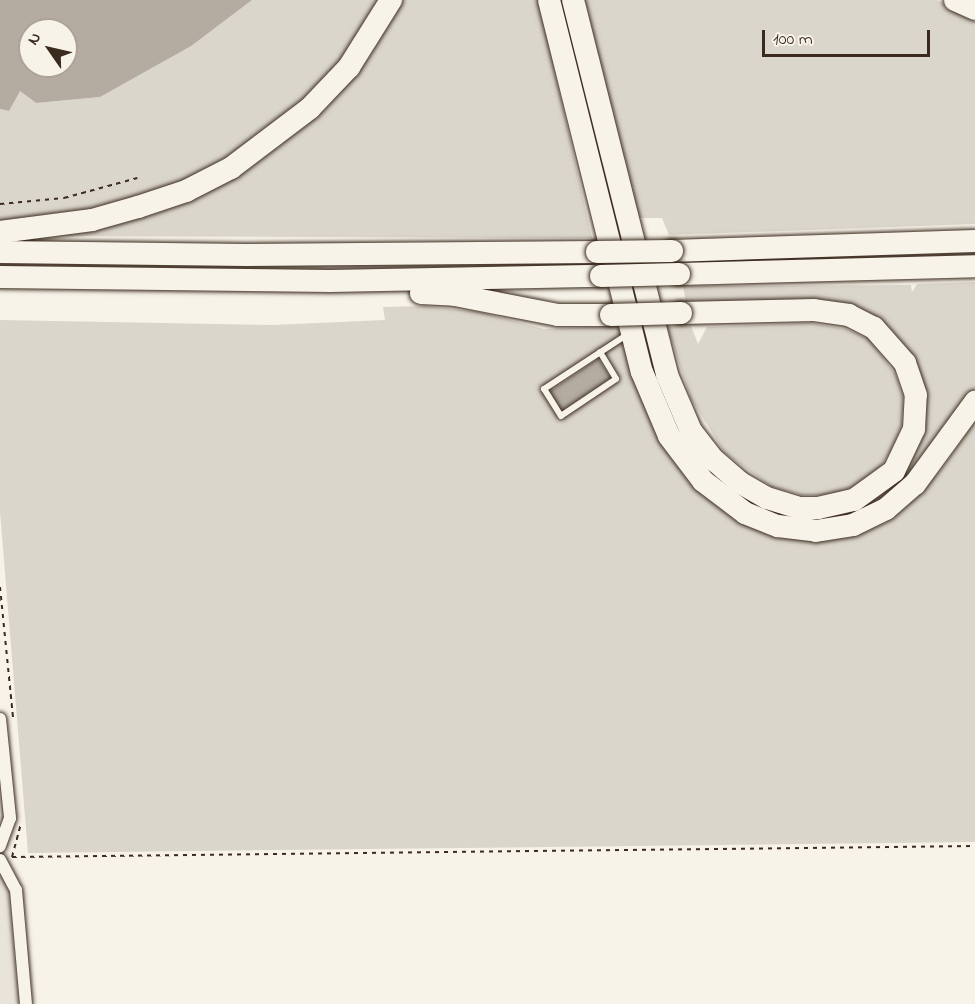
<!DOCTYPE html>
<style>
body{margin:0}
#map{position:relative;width:975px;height:1004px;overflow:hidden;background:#f7f3e8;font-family:"Indie Flower",sans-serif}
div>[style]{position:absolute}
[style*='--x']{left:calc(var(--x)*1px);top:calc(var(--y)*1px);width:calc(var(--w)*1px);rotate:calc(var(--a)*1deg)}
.built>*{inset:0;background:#e9e4d9}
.green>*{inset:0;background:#dbd6cb}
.water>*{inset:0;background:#b4aca0;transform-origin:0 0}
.path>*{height:2px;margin-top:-1px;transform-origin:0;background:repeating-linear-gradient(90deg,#3b2a1e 0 4.5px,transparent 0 9px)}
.roads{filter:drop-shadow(0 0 2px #3b2a1e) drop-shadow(0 0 2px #3b2a1e)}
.service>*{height:6px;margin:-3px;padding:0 3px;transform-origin:3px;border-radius:3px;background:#f7f3e8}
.minor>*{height:12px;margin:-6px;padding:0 6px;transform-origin:6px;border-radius:6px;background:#f7f3e8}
.motorway>*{height:22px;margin:-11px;padding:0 11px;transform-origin:11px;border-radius:11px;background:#f7f3e8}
.bridges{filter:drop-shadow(0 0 2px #3b2a1e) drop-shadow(0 0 2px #3b2a1e)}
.motorway-bridge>*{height:22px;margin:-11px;padding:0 11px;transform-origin:11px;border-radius:11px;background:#f7f3e8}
span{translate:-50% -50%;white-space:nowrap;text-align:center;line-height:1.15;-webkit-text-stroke:6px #f7f3e8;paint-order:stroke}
.north{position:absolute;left:18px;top:18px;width:60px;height:60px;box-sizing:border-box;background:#f7f3e8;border:2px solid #aca397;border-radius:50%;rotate:304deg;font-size:16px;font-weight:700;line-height:24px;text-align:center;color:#3b2a1e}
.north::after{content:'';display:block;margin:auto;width:21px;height:27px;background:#3b2a1e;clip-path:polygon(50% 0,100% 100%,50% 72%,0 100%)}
.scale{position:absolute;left:762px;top:30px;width:168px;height:27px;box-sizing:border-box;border:3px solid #3b2a1e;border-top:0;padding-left:8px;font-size:18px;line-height:21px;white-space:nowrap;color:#3b2a1e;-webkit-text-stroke:4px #f7f3e8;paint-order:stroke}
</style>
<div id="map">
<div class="built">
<div style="clip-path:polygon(0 856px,7px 885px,19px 1004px,0 1004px)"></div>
</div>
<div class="green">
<div style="clip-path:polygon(252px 0,380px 0,341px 61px,304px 101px,227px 159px,183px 182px,91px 210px,0 222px,0 109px,9px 111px,17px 94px,20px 91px,36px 103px,100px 97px,191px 45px)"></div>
<div style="clip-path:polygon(401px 0,539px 0,592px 238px,39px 236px,234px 177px,316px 115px)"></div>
<div style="clip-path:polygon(585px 0,937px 0,975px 18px,975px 224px,669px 235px,662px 218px,638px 218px)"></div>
<div style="clip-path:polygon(975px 282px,975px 390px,938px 447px,875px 508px,827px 524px,779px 520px,712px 481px,667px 420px,642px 328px,647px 328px,712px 473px,850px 511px,893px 486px,917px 448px,924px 426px,921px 377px,907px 348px,886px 324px,858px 307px,686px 303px,683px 286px,911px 285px,912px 292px,917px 284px)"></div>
<div style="clip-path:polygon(424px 306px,479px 312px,544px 329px,621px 326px,658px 436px,777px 535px,914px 499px,940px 471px,975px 421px,975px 842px,28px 853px,0 512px,0 320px,273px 325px,385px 320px,383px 307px)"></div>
<div style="clip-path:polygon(810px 323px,846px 329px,870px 340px,895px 374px,903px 396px,902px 424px,891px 451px,876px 472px,856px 486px,829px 495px,802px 495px,772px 487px,725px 453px,691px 399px,667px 327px,691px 326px,698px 344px,707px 327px)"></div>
</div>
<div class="water">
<div style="clip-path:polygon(evenodd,0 0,252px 0,191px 46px,100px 97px,36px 103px,20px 91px,9px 111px,0 109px,0 0,30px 30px,66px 30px,66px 66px,30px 66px,30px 30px)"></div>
<div style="left:598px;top:359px;width:23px;height:60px;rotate:56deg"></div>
</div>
<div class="path">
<div style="--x:0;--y:204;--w:64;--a:-5.4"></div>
<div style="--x:64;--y:198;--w:76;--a:-15.3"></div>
<div style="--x:0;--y:587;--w:132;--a:84.3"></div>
<div style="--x:12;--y:857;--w:963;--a:-0.65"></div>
<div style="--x:12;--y:857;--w:35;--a:-75"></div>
</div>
<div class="roads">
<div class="service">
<div style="--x:600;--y:352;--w:31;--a:59"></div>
<div style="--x:616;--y:379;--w:66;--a:146.1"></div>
<div style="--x:561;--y:416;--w:32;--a:-122"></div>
<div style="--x:544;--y:389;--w:100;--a:-33.2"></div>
</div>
<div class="minor">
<div style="--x:0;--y:719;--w:100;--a:84.2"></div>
<div style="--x:10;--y:818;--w:30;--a:110"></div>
<div style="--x:0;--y:860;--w:34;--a:62"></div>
<div style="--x:16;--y:890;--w:114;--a:85"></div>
</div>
<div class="motorway">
<div style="--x:549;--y:0;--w:383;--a:76"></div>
<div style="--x:642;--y:372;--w:69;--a:67.1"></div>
<div style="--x:669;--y:436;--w:56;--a:52.9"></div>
<div style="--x:703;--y:481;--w:53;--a:37.3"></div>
<div style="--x:745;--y:513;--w:35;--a:22"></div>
<div style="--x:778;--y:526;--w:38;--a:7"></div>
<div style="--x:816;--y:531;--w:37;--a:-9"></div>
<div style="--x:853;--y:525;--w:37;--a:-26"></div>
<div style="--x:886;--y:509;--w:38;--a:-41"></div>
<div style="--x:915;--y:484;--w:102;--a:-53.8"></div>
<div style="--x:573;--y:0;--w:387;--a:75.9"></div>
<div style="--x:667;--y:375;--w:61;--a:66.8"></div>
<div style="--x:691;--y:431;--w:37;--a:52"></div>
<div style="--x:714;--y:460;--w:33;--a:41"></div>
<div style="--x:739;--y:482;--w:32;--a:30"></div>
<div style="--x:767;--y:498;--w:34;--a:17"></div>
<div style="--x:800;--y:508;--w:18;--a:0"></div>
<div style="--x:818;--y:508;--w:37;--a:-13"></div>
<div style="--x:854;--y:500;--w:49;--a:-35.9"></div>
<div style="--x:894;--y:471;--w:47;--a:-64.5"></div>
<div style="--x:914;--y:429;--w:34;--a:-87"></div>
<div style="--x:916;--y:395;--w:34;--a:-109"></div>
<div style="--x:905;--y:363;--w:47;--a:-131.5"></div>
<div style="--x:874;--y:328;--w:28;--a:-153"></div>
<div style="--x:849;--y:315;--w:35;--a:-172"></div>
<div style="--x:814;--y:310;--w:133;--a:178.7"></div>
<div style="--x:955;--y:0;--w:22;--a:24"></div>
<div style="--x:0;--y:232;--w:93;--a:-7.4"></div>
<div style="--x:92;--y:220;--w:48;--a:-15.8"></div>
<div style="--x:138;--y:207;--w:51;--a:-18.4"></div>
<div style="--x:186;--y:191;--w:51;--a:-27.1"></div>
<div style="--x:231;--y:168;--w:99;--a:-37.2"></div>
<div style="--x:310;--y:108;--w:57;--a:-46.4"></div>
<div style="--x:349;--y:67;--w:79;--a:-57.9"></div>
<div style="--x:672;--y:251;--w:303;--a:-1.9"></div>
<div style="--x:0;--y:252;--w:246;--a:0.7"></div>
<div style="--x:246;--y:255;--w:351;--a:-0.5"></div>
<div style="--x:679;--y:274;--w:296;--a:-1.5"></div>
<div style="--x:0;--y:277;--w:330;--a:0.7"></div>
<div style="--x:330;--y:281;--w:271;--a:-1.1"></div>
<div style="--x:421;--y:293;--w:34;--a:3"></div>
<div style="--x:455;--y:295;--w:105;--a:11"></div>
<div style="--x:558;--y:315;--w:53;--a:0"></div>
</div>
</div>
<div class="bridges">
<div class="motorway-bridge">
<div style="--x:597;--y:252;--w:75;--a:-0.8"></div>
<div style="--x:601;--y:276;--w:78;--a:-1.5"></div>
<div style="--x:611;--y:315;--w:70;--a:-1.6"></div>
</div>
</div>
<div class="north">N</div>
<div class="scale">100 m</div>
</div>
